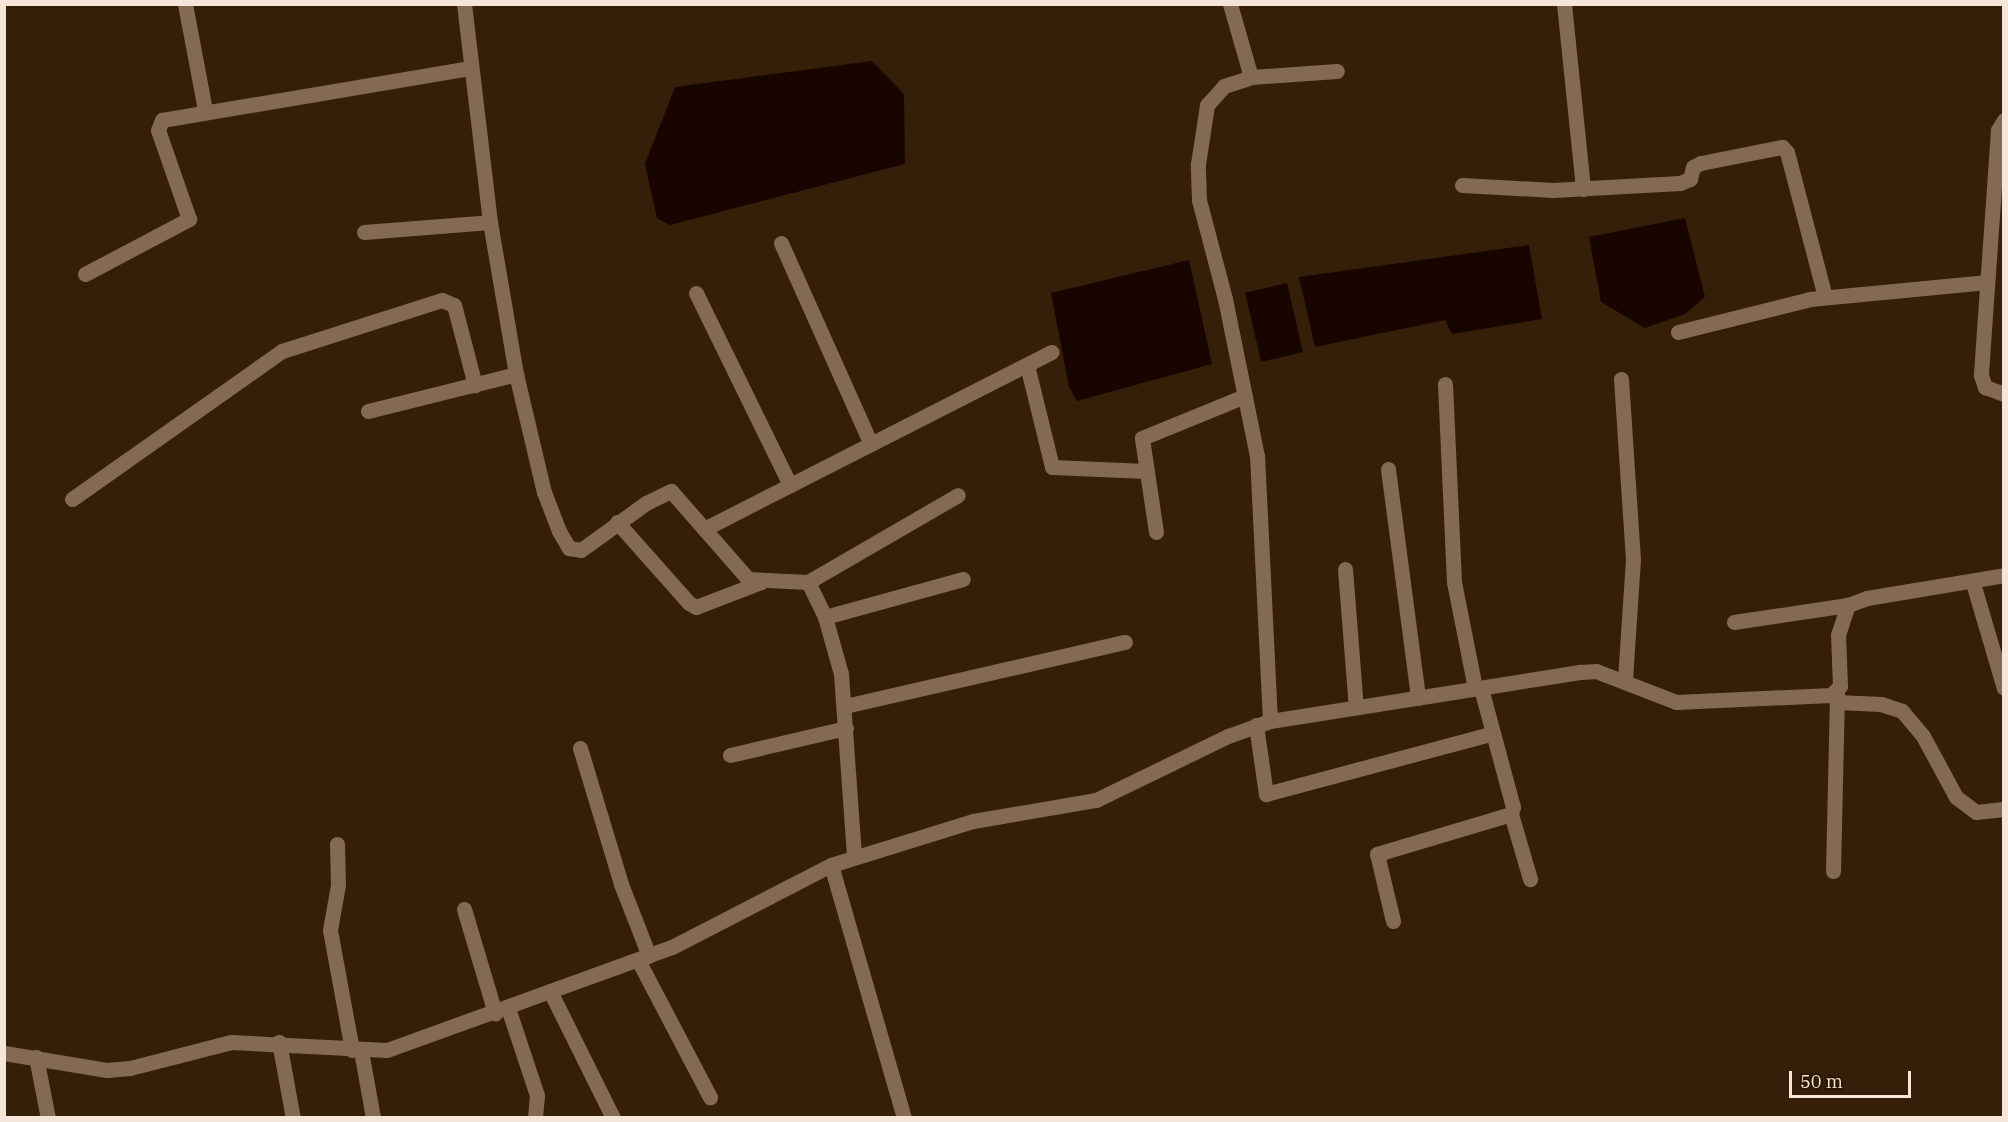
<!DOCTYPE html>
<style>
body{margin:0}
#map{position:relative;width:2008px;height:1122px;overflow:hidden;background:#361f08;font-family:"IBM Plex Serif",serif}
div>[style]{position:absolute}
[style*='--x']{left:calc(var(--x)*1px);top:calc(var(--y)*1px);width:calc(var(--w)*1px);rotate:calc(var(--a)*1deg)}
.water>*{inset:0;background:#190500;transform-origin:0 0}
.minor>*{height:15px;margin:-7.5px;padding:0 7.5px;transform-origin:7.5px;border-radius:7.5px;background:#856a52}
span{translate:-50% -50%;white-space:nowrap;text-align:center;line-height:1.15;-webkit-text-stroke:6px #2b1601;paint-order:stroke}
.frame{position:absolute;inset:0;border:6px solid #f6e6d9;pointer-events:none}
.scale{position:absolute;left:1789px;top:1071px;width:122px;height:27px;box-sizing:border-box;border:3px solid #f6e6d9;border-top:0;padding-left:8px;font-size:18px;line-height:21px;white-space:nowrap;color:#f6e6d9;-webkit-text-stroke:4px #2b1601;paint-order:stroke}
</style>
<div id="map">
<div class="water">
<div style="clip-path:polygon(872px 61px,904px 94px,905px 164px,670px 225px,657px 218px,645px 164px,675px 87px)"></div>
<div style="clip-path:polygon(1685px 218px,1705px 297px,1685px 314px,1645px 328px,1601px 302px,1589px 237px)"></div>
<div style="clip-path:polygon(1529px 245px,1542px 319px,1452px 334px,1445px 320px,1315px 347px,1299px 277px)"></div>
<div style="clip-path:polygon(1189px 260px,1212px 364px,1077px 401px,1069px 387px,1051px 293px)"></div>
<div style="left:1287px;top:283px;width:71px;height:43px;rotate:77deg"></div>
</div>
<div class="minor">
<div style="--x:185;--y:4;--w:108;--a:79.3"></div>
<div style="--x:464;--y:4;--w:220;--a:83.2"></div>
<div style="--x:490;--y:222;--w:154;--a:80.3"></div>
<div style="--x:516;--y:374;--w:121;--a:76.7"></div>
<div style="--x:544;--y:492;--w:42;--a:69"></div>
<div style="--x:559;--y:531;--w:20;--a:60"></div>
<div style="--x:569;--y:548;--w:12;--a:9"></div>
<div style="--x:581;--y:550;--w:80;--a:-35.9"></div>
<div style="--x:646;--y:503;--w:28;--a:-26"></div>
<div style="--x:671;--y:491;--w:117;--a:48.8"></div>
<div style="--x:748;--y:579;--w:60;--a:2.9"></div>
<div style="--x:808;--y:582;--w:39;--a:64"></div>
<div style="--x:825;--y:617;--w:59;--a:74.3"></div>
<div style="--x:841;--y:674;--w:183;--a:85.9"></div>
<div style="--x:1230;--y:4;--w:76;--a:74"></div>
<div style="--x:1564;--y:4;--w:186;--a:84.1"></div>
<div style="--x:2004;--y:120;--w:12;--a:121"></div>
<div style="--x:1998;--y:130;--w:246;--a:94"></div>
<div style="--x:1981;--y:375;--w:13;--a:72"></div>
<div style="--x:1985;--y:387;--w:20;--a:20"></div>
<div style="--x:1462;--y:185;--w:91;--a:3.1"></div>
<div style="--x:1553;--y:190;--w:127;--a:-3.2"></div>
<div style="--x:1680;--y:183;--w:11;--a:-22"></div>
<div style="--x:1690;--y:179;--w:12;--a:-76"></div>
<div style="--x:1693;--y:167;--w:9;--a:-27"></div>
<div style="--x:1701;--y:163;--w:83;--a:-11.2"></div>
<div style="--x:1782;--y:147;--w:7;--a:45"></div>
<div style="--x:1787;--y:152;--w:150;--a:75.3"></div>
<div style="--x:364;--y:232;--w:126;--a:-4.5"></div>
<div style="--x:781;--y:243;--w:220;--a:65.9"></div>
<div style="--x:85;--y:274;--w:118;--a:-27.9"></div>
<div style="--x:189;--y:219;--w:94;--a:-109.2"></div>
<div style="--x:158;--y:130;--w:11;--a:-68"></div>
<div style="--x:162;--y:120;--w:310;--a:-9.6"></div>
<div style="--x:696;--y:293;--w:214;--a:63.9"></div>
<div style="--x:1678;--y:332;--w:136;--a:-14"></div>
<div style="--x:1810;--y:299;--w:178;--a:-5.5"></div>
<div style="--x:1027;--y:365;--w:105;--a:76.2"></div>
<div style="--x:1052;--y:467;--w:94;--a:2.4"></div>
<div style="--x:1621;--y:379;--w:180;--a:86.2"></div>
<div style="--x:1633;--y:559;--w:122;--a:93.8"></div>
<div style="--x:1445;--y:384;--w:198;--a:87.4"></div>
<div style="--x:1454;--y:582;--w:108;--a:78.8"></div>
<div style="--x:368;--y:411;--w:153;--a:-14"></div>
<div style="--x:1388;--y:469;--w:231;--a:82.5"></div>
<div style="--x:72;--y:499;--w:257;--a:-35.2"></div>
<div style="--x:282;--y:351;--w:168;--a:-17.7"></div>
<div style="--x:442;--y:300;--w:13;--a:23"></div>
<div style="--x:454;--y:305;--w:83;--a:75.3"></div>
<div style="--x:617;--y:522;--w:108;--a:48.4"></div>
<div style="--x:689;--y:603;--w:8;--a:30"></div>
<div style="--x:696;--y:607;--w:70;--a:-21"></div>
<div style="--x:704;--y:529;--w:390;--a:-27"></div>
<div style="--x:1156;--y:532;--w:95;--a:-98.5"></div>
<div style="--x:1142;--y:438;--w:111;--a:-22.2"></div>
<div style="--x:1345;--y:569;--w:139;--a:85.5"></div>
<div style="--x:808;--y:582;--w:173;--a:-30.1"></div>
<div style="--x:1973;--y:583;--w:109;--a:73.6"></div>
<div style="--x:825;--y:617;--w:143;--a:-15.4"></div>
<div style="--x:1734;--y:622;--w:115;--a:-8.5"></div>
<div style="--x:1837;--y:702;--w:44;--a:2.6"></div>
<div style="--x:1881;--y:704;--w:22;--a:18"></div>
<div style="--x:1902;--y:711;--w:33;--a:50"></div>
<div style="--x:1923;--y:736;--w:69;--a:61.6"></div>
<div style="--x:1956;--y:797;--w:25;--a:37"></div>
<div style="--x:1976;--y:812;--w:28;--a:-6"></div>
<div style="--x:845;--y:706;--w:287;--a:-12.9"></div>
<div style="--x:1270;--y:721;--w:265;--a:-92.8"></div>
<div style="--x:1257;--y:456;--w:160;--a:-101.5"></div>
<div style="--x:1225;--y:299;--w:102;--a:-104.7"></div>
<div style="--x:1199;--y:200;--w:36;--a:-92"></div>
<div style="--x:1198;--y:164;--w:60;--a:-81.3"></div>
<div style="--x:1207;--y:105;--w:25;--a:-48"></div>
<div style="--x:1224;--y:86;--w:28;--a:-18"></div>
<div style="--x:1251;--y:77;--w:86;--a:-4"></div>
<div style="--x:1256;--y:725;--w:70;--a:81.8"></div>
<div style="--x:1266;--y:794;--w:235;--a:-15"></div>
<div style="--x:580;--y:748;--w:142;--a:73.2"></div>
<div style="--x:621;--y:884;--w:77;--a:68.7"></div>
<div style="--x:730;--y:755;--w:119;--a:-13.1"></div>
<div style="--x:1511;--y:814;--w:68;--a:73.7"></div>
<div style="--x:337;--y:844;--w:41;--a:88.6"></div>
<div style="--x:338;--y:885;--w:46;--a:100.1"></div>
<div style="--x:330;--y:930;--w:122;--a:79.6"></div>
<div style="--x:831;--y:865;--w:263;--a:73.9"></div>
<div style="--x:1833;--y:871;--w:177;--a:-88.7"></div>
<div style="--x:464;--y:909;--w:109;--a:73.4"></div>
<div style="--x:1393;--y:921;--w:69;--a:-103.4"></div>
<div style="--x:1377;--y:854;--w:140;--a:-16.6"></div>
<div style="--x:1511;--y:814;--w:7;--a:-74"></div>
<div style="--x:1513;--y:807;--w:123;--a:-105.1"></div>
<div style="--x:638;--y:960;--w:155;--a:62.3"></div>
<div style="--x:550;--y:991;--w:142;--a:63.6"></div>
<div style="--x:508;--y:1008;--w:92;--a:71.6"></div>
<div style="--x:537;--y:1095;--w:23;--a:95"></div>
<div style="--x:279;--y:1042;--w:77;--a:79.6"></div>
<div style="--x:361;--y:1051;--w:68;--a:79.8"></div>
<div style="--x:4;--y:1053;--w:104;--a:9.4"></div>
<div style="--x:107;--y:1070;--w:23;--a:-5"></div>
<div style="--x:130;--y:1068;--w:104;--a:-14.4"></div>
<div style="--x:231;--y:1042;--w:156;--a:2.9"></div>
<div style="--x:387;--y:1050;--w:303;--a:-19.9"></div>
<div style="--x:672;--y:947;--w:179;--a:-27.3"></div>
<div style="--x:831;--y:865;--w:149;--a:-17.2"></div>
<div style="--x:973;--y:821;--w:125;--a:-9.7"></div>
<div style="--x:1096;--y:800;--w:147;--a:-25.9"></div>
<div style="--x:1228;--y:736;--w:45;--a:-19.7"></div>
<div style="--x:1270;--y:721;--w:315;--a:-9"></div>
<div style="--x:1581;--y:672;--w:15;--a:-4"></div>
<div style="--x:1596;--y:671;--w:86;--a:21.2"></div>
<div style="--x:1676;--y:702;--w:155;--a:-2.6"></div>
<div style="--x:1831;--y:695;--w:13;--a:-45"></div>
<div style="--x:1840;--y:686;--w:51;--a:-92.2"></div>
<div style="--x:1838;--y:635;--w:32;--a:-72"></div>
<div style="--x:1848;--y:605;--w:20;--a:-20"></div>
<div style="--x:1867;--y:598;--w:139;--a:-9.5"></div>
<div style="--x:36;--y:1057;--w:62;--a:78.9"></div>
</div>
<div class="frame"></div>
<div class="scale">50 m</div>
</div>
